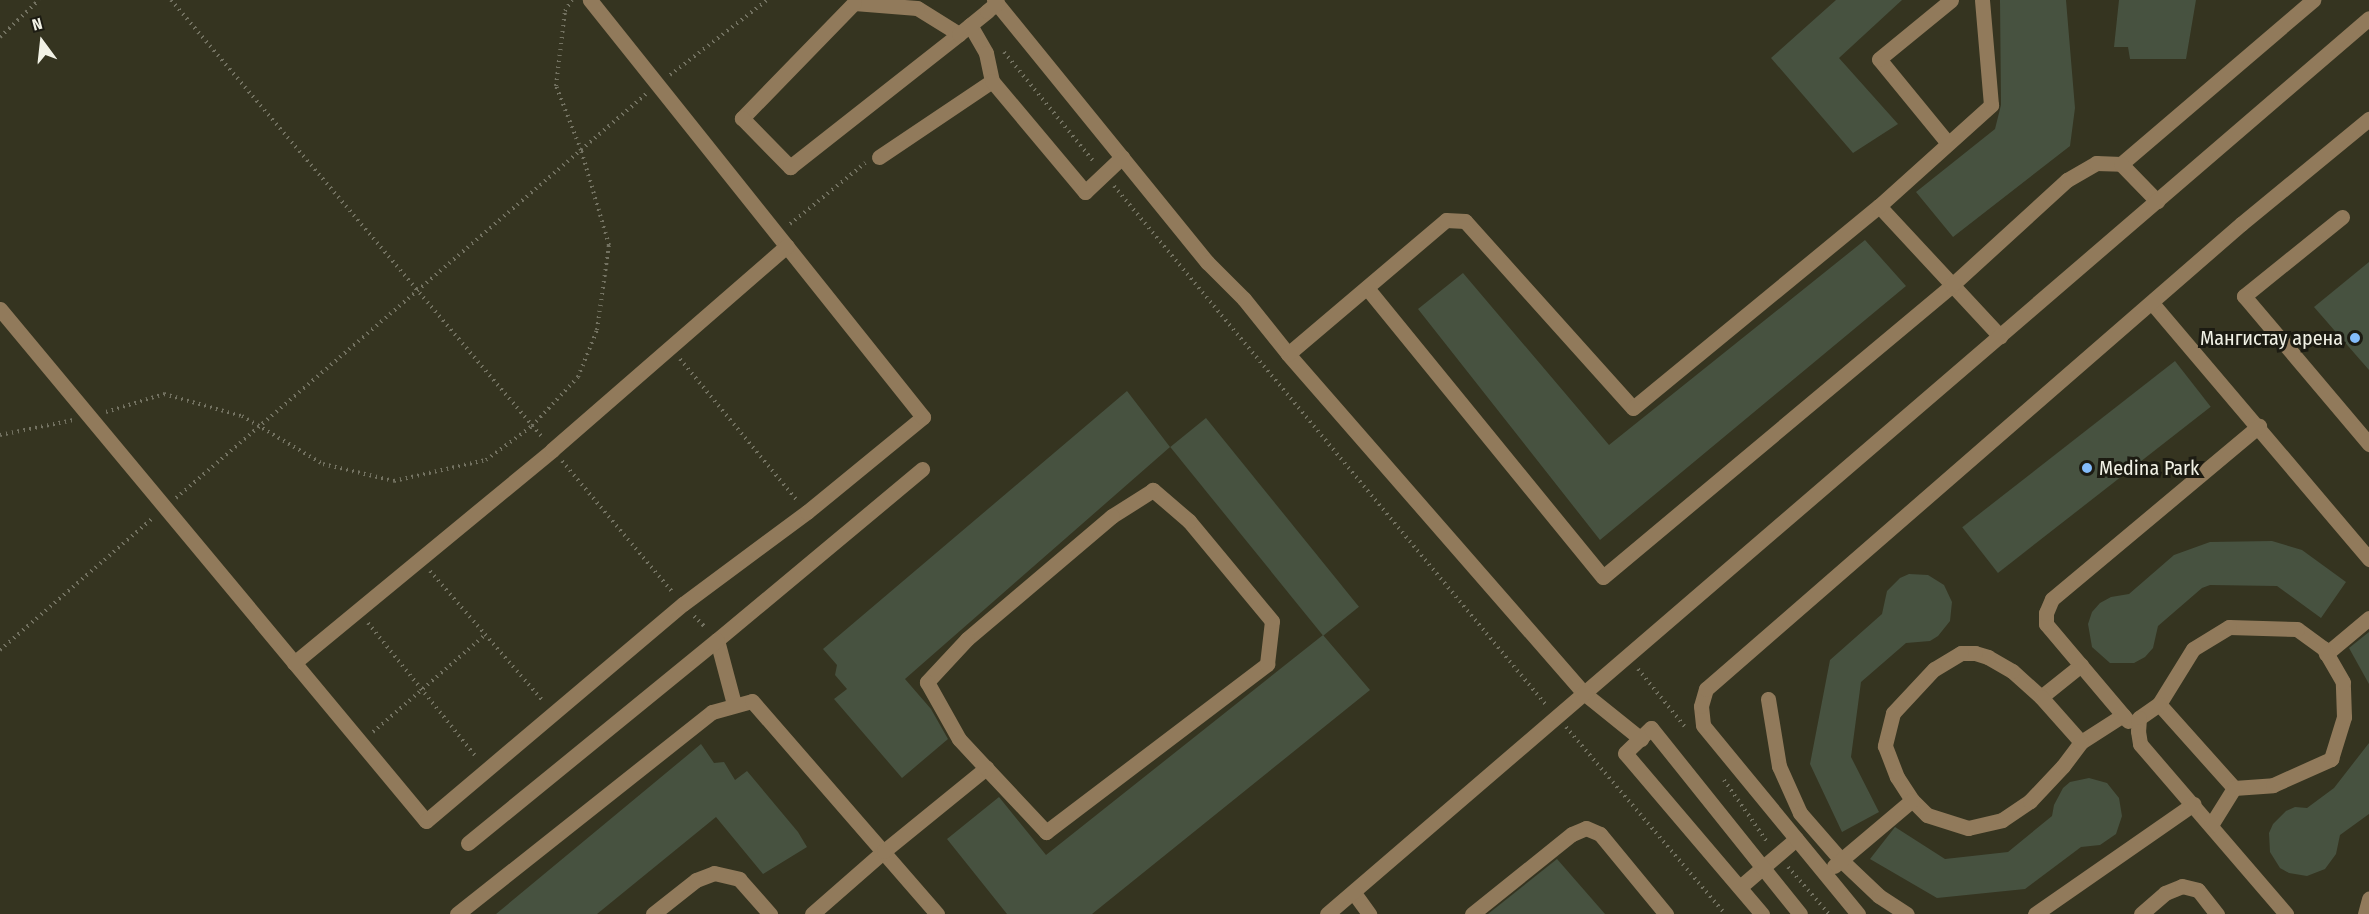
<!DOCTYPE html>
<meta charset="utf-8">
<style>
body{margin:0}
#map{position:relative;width:2369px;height:914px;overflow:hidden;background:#353420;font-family:"Fira Sans Condensed",sans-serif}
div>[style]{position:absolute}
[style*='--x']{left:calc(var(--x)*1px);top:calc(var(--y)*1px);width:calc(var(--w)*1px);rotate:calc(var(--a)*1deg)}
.building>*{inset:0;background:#475240;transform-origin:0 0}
.path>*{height:4px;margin-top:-2px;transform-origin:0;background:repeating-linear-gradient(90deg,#737261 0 1.5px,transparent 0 6px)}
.minor>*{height:15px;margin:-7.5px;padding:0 7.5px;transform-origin:7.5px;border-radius:7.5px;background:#917a5b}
.dots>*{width:16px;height:16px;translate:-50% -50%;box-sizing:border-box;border:3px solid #1c1b12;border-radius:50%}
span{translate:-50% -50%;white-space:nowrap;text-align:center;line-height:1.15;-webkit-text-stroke:6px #1c1b12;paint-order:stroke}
.poi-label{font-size:20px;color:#f2f2e6}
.right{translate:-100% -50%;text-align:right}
.left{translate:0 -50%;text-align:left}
.north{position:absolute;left:12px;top:12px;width:60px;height:60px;-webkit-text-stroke:4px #1c1b12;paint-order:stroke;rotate:345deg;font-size:16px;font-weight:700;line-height:24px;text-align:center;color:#f2f2e6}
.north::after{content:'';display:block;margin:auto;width:21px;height:27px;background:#f2f2e6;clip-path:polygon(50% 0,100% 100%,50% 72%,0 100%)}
</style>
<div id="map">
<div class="building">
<div style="clip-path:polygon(1836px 0,1902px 0,1839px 58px,1898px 124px,1853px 153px,1771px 58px)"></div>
<div style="clip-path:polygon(2000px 0,2066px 0,2075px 108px,2070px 146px,1953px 237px,1916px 192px,1995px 129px,2001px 105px)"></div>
<div style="clip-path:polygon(2119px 0,2196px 0,2186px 59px,2130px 59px,2128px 47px,2114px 47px)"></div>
<div style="clip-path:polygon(1865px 240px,1906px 286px,1600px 540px,1418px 309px,1463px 273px,1609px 445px)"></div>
<div style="clip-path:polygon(2369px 262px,2369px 370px,2314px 307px)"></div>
<div style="left:2175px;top:361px;width:58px;height:270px;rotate:52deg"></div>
<div style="clip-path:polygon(1127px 391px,1170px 447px,905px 679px,931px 709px,948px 739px,902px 778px,834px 699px,847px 689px,835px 675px,837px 665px,823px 649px)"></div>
<div style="left:1206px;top:418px;width:243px;height:46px;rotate:51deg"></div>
<div style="clip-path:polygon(2272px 541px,2302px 550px,2346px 582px,2321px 618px,2277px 586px,2210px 585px,2202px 588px,2158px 626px,2153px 648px,2145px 657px,2134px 663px,2110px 663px,2092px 647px,2088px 624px,2092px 612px,2100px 603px,2111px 597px,2129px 594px,2174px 555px,2210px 542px)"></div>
<div style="clip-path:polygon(1909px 574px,1928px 575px,1944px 585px,1952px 602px,1950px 621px,1938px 636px,1930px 641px,1906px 643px,1861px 682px,1851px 757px,1879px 812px,1842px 832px,1810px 764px,1830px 660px,1882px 614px,1887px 591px,1900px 578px)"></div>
<div style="clip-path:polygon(2369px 632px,2369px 684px,2349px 648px)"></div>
<div style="clip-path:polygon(1323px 635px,1370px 690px,1092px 914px,1007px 914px,947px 839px,999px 797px,1046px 855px)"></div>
<div style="clip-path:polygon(2369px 743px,2369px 814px,2340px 835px,2336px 854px,2325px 869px,2307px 876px,2289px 873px,2280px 868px,2270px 852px,2269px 833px,2273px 824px,2286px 811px,2295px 807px,2307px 808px,2334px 788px)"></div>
<div style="clip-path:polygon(701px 744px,714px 763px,724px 762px,735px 780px,747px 771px,798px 832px,807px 847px,763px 874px,716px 817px,597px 914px,496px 914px)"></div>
<div style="clip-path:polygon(2089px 778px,2107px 783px,2119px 798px,2122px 816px,2116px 834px,2100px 845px,2081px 847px,2025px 889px,1937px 898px,1870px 859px,1895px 827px,1945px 859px,2008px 852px,2052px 816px,2054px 805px,2063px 788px,2070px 782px)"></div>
<div style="clip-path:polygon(1557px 859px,1605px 914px,1488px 914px)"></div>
</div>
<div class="path">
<div style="--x:171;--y:0;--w:573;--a:49.67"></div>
<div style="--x:0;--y:37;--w:54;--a:-43.5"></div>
<div style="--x:1004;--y:52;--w:142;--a:50.7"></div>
<div style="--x:670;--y:75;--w:123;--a:-37.7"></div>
<div style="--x:1114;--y:186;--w:677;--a:50.22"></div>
<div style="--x:790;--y:224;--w:97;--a:-39.1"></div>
<div style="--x:680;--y:359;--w:182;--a:50.4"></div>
<div style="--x:106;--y:412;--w:61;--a:-17.2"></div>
<div style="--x:164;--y:394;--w:81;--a:15.8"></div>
<div style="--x:242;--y:416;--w:94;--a:30.7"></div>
<div style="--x:323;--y:464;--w:73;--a:13.5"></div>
<div style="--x:394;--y:481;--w:94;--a:-12.9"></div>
<div style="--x:486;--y:460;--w:57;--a:-36.5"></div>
<div style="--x:532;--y:426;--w:67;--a:-46.8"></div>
<div style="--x:578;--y:377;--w:51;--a:-68"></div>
<div style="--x:597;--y:330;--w:86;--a:-82"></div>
<div style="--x:609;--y:245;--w:99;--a:-106.4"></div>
<div style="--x:581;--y:150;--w:69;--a:-111.3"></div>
<div style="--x:556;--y:86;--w:76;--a:-83.2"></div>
<div style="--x:565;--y:11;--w:13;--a:-58"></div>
<div style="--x:0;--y:435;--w:75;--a:-11.6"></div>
<div style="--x:562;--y:461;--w:172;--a:49.9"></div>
<div style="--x:176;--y:498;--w:620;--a:-40.68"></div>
<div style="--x:430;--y:571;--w:172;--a:49"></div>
<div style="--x:694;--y:616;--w:17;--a:45"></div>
<div style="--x:368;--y:623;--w:172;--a:51.1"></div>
<div style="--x:0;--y:650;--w:203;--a:-40.8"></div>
<div style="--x:1638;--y:669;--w:76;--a:50.9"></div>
<div style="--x:1566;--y:727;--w:245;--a:49.6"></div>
<div style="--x:373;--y:732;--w:148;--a:-40.9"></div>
<div style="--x:1724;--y:780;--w:77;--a:55.1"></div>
<div style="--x:1788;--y:867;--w:62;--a:48.9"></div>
</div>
<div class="minor">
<div style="--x:994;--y:0;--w:338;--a:50.9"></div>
<div style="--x:1207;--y:262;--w:52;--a:45"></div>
<div style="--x:1244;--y:299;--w:70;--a:51.3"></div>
<div style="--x:1288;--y:354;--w:451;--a:48.9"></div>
<div style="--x:1585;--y:694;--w:72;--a:38.8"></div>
<div style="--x:970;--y:25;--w:32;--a:60"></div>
<div style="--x:986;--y:53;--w:29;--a:78"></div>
<div style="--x:959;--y:34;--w:49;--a:-148.2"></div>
<div style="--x:917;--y:8;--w:63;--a:-175.5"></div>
<div style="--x:854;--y:3;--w:161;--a:134.2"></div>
<div style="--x:742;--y:118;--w:69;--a:45.6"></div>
<div style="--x:790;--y:167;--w:215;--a:-38.2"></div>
<div style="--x:959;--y:34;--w:36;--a:-39"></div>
<div style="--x:987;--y:11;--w:13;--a:-39"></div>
<div style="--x:1947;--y:142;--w:107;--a:-129.3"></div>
<div style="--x:1879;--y:59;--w:93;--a:-39.3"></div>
<div style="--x:879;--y:157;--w:136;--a:-33.9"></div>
<div style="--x:992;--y:81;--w:145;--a:50"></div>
<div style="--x:1085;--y:192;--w:51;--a:-43.4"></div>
<div style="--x:2121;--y:164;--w:253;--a:-40.5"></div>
<div style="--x:1879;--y:206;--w:178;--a:47.1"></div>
<div style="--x:2342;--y:217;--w:126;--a:141.1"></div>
<div style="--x:2244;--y:296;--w:194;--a:49.8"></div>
<div style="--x:1367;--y:288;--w:373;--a:50.8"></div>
<div style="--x:1603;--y:577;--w:455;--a:-39.9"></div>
<div style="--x:1952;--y:285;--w:156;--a:-42.4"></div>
<div style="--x:2067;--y:180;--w:34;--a:-30"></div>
<div style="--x:2096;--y:163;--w:25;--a:2"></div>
<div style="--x:2121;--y:164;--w:52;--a:45.8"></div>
<div style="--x:2152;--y:303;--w:336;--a:49.7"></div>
<div style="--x:0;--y:309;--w:666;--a:50.24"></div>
<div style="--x:426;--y:821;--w:336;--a:-40.2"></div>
<div style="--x:683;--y:604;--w:154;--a:-36.6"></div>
<div style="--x:807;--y:512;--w:150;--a:-39.3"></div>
<div style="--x:923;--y:417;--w:534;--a:-128.61"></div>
<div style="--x:1288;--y:354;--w:207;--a:-40.3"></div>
<div style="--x:1446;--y:220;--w:19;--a:3"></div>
<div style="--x:1465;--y:221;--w:251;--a:48.1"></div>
<div style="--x:1633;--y:408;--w:318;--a:-39.4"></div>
<div style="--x:1879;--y:206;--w:151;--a:-42"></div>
<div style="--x:1991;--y:105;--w:105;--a:-94.9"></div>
<div style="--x:2326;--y:654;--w:56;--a:-39.9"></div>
<div style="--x:294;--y:663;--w:335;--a:-39.5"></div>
<div style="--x:552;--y:450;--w:311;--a:-41"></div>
<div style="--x:2081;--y:665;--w:51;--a:141.3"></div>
<div style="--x:2041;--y:697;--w:39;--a:-138"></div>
<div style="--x:2012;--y:671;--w:28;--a:-150"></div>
<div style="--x:1988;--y:657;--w:14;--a:-163"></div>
<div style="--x:1975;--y:653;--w:14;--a:180"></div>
<div style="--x:1961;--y:653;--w:31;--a:149"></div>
<div style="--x:1934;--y:669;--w:60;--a:133"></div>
<div style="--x:1893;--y:713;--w:34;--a:104"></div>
<div style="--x:1885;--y:746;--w:33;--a:69"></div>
<div style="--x:1897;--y:777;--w:27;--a:57"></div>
<div style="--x:1912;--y:800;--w:21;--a:45"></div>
<div style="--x:1927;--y:815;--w:43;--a:17.6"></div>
<div style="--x:1968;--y:828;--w:35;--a:-13"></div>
<div style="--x:2002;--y:820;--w:34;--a:-34"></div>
<div style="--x:2030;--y:801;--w:48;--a:-46.7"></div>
<div style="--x:2063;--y:766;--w:30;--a:-53"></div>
<div style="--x:2081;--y:742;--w:50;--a:-32.7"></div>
<div style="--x:2041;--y:697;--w:60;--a:48.4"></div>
<div style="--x:1768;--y:699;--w:68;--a:80.7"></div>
<div style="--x:1779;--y:766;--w:51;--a:65.9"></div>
<div style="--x:1800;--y:813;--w:62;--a:48.9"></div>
<div style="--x:1841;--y:860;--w:52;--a:43.5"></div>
<div style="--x:1879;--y:896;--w:33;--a:33"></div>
<div style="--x:734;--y:704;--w:66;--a:-104.9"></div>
<div style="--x:717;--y:640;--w:267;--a:-39.8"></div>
<div style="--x:2159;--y:704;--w:113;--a:48.2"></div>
<div style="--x:2128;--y:721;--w:127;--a:-130.2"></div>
<div style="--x:2046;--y:624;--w:11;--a:-90"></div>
<div style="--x:2046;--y:613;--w:15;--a:-67"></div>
<div style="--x:2052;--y:599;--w:270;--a:-39.9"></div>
<div style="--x:2234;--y:788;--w:39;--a:-4"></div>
<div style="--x:2273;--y:785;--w:64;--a:-24.1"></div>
<div style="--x:2331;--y:759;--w:44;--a:-72.8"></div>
<div style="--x:2344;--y:717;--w:35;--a:-92"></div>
<div style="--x:2343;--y:682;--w:39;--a:-120"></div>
<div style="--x:2323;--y:648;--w:32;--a:-144"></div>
<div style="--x:2297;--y:629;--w:68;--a:-178.3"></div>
<div style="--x:2229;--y:627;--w:42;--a:148.6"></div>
<div style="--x:2193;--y:649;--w:65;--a:121.7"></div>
<div style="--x:2159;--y:704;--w:24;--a:145"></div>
<div style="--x:2139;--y:718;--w:13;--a:94"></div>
<div style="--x:2138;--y:731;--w:13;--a:81"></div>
<div style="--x:2140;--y:744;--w:224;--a:49.3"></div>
<div style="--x:2211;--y:825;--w:44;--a:-58.1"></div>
<div style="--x:468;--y:843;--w:321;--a:-39.2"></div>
<div style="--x:1834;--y:866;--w:102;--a:-40.2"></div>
<div style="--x:1740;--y:887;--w:74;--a:-40.6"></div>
<div style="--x:1354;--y:893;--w:26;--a:54"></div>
<div style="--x:457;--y:914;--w:325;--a:-38.4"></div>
<div style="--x:712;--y:712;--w:41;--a:-15.4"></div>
<div style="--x:752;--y:701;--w:282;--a:49"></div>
<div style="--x:653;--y:914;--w:55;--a:-38.3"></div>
<div style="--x:696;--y:880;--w:19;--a:-21"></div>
<div style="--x:714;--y:873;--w:26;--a:13"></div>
<div style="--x:739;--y:879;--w:47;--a:48.5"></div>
<div style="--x:812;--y:914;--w:96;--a:-41.2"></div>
<div style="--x:884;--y:851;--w:132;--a:-39.1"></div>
<div style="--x:986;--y:768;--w:88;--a:46.8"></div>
<div style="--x:1046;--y:832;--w:278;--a:-37.2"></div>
<div style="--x:1267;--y:664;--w:43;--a:-83.4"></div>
<div style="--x:1272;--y:621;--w:130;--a:-129.7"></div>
<div style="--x:1189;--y:521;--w:48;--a:-139.3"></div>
<div style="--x:1153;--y:490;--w:49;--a:147.6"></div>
<div style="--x:1112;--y:516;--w:190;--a:139.7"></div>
<div style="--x:967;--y:639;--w:59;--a:132.9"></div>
<div style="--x:927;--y:682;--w:65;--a:60.7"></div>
<div style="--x:959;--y:739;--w:40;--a:47"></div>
<div style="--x:1327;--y:914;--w:1374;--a:-40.69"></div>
<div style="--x:1472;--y:914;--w:128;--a:-38.7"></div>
<div style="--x:1572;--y:834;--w:15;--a:-23"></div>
<div style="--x:1586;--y:828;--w:15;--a:23"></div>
<div style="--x:1600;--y:834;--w:104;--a:50.5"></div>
<div style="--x:1762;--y:914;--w:211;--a:-130.4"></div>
<div style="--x:1625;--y:753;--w:36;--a:-44"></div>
<div style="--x:1651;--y:728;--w:238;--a:51.3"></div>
<div style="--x:1858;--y:914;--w:244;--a:-129.4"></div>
<div style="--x:1703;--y:725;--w:19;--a:-96"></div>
<div style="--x:1701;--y:706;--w:18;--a:-74"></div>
<div style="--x:1706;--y:689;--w:709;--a:-41"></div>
<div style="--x:2241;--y:224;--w:166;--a:-39.4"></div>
<div style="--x:2035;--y:914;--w:193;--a:-34.8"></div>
<div style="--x:2141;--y:914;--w:32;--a:-41"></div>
<div style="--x:2165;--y:893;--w:18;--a:-22"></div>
<div style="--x:2182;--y:886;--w:16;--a:14"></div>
<div style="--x:2198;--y:890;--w:31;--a:52"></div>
<div style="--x:2365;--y:914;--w:16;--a:-75"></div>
</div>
<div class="dots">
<div style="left:2355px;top:338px;background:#83bcfb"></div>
<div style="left:2087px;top:468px;background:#83bcfb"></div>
</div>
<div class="poi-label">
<span class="right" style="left:2343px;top:338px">Мангистау арена</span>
<span class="left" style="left:2099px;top:468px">Medina Park</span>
</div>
<div class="north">N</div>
</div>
